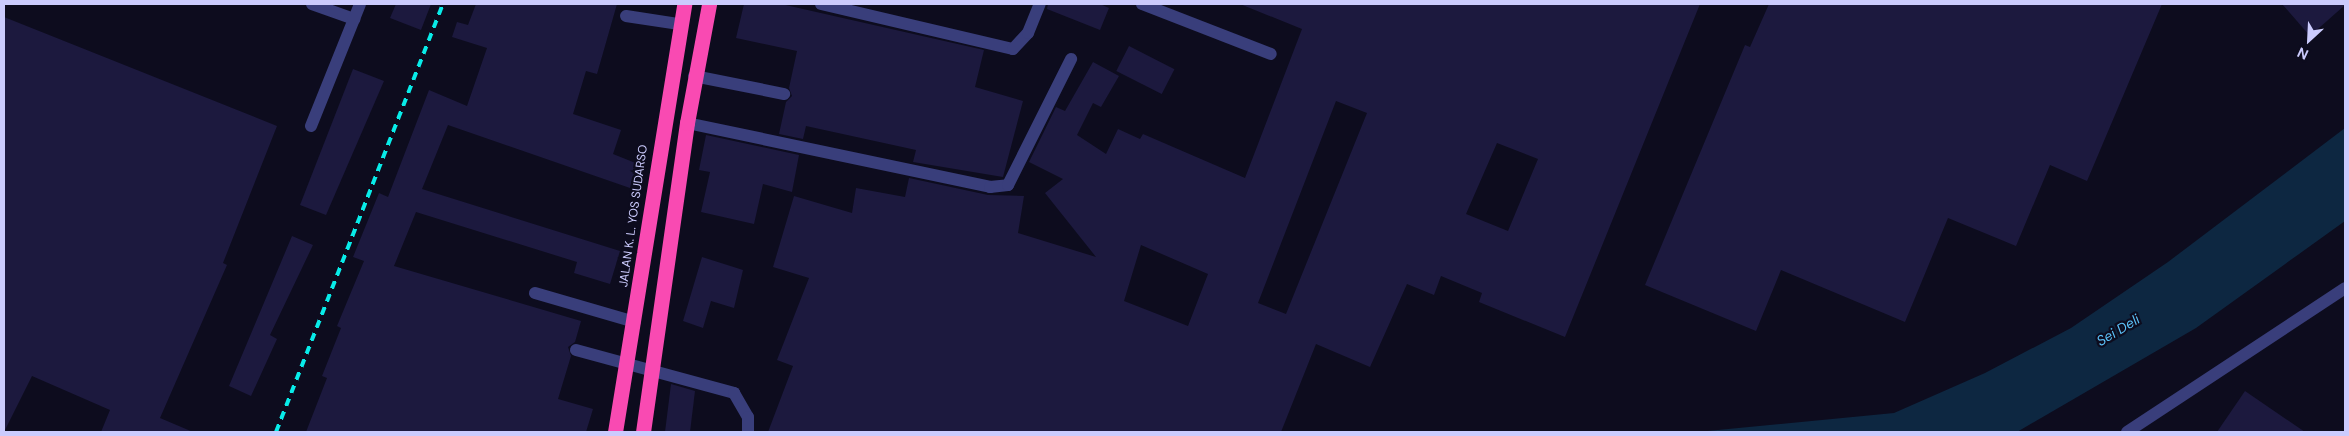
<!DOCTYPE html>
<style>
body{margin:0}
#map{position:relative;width:2349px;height:436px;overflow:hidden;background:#0d0c1e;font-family:"DM Sans",sans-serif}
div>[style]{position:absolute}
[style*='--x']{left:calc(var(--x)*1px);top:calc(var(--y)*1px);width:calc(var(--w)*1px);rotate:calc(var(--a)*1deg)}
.water>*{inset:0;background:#0d2741}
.building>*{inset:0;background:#1c193e;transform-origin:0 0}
.minor>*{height:12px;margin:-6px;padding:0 6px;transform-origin:6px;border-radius:6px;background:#393e7b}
.highway>*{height:15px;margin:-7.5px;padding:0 7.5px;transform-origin:7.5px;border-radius:7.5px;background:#f94ab2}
.rail>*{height:4px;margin-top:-2px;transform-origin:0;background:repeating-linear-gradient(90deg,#08ece9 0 8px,transparent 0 14px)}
span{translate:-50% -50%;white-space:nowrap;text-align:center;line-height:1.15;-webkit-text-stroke:4.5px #0d0c1e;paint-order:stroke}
.street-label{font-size:12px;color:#cbcbfd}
.water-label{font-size:14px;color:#5cc3fa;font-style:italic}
.frame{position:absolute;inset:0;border:5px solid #cbcbfd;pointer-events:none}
.north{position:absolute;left:2284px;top:15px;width:50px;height:50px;-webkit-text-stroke:4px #0d0c1e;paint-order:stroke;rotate:205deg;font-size:14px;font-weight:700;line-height:20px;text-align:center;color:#cbcbfd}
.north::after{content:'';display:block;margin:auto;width:18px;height:22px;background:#cbcbfd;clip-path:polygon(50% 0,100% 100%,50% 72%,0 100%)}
</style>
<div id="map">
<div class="water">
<div style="clip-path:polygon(2345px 128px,2345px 221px,2196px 328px,2017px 432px,1697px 432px,1894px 413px,1985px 373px,2071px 328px,2168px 262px)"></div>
</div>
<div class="building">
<div style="clip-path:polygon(396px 4px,431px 4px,421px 30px,390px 18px)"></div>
<div style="clip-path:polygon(476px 4px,617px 4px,597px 74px,586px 71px,573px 114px,621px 130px,613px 154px,638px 164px,630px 188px,448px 125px,422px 189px,620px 251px,610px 284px,574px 273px,577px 262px,416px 212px,394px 266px,581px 321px,575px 342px,568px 347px,571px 356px,558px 399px,593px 409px,586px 432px,306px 432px,327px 378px,322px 376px,341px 328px,337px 326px,364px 261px,353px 257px,379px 193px,388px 197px,429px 90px,467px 106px,487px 48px,452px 37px,457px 22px,468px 25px)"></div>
<div style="clip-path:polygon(744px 4px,781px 4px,984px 50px,975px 87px,1023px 101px,1003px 177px,913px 162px,916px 150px,806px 126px,803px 139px,779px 134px,786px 102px,792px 96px,789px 88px,797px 51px,736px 38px)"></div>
<div style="clip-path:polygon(1048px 4px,1100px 4px,1109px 8px,1100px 30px,1047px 9px)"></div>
<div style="clip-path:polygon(evenodd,1240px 4px,1700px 4px,1565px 337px,1479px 302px,1482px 293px,1441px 276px,1434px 295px,1407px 284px,1370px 367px,1316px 344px,1281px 432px,768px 432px,793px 366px,777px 360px,809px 278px,773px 267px,794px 196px,852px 213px,856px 188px,905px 197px,909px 178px,988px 195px,1024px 196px,1018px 233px,1096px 257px,1045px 193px,1063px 179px,1029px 162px,1056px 107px,1065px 111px,1093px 62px,1119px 76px,1101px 107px,1093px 103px,1077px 135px,1106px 154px,1118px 129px,1140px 139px,1143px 134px,1245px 178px,1302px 29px,1240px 4px,1336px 101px,1367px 113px,1286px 314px,1258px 303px,1336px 101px,1240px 4px,1497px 143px,1538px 159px,1508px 231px,1466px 214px,1497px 143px,1240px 4px,1141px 245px,1208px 274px,1188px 326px,1124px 301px,1141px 245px)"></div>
<div style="clip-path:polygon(1769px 4px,2162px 4px,2087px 181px,2050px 165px,2016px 246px,1948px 218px,1905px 322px,1781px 270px,1756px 331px,1645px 285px,1745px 45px,1750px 47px)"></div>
<div style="clip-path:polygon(2282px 4px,2345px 4px,2345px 5px,2310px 36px)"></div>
<div style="clip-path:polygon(4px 17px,277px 126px,223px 263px,227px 265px,160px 418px,193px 432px,101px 432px,110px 410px,32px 376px,4px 432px)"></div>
<div style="left:1129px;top:46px;width:51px;height:28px;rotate:27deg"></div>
<div style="clip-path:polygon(353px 69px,384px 81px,326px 215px,300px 205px)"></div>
<div style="clip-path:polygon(706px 135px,799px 155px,792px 192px,763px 184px,754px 224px,701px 212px,710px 172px,699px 170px)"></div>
<div style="clip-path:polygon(292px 236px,313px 245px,270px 335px,277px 339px,251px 396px,229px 386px)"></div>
<div style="clip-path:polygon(702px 257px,743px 270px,734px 308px,711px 301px,703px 328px,683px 321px)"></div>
<div style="clip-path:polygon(671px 384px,695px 391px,690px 432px,665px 432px)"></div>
<div style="clip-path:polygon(2245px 391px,2305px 432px,2217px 432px)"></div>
</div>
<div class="minor">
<div style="--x:312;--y:4;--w:45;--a:19.7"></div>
<div style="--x:821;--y:4;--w:197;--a:13.2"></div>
<div style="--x:1013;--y:49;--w:22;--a:-47"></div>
<div style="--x:1028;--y:33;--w:31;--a:-68"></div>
<div style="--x:1142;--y:4;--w:138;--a:21.2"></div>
<div style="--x:626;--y:16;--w:54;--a:8.6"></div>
<div style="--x:694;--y:76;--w:92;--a:11.3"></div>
<div style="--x:687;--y:123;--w:310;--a:11.9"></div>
<div style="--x:990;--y:187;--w:18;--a:-6"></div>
<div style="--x:1008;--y:185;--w:141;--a:-63.4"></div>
<div style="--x:311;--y:126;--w:131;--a:-68.1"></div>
<div style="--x:535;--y:293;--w:104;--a:16.2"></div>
<div style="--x:576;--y:350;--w:164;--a:15.2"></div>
<div style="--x:734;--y:393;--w:28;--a:60"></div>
<div style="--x:748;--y:417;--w:15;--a:90"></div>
<div style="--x:2127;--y:432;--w:261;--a:-33.4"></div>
</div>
<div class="highway">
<div style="--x:615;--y:432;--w:434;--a:-80.8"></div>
<div style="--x:643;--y:432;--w:312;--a:-81.9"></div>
<div style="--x:687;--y:123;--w:121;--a:-79.5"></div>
</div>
<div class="rail">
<div style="--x:276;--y:432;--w:459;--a:-68.7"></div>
</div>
<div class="street-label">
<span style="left:634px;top:216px;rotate:-82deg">JALAN K. L. YOS SUDARSO</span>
</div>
<div class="water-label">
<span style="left:2118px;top:330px;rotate:-31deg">Sei Deli</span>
</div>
<div class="frame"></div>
<div class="north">N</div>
</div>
